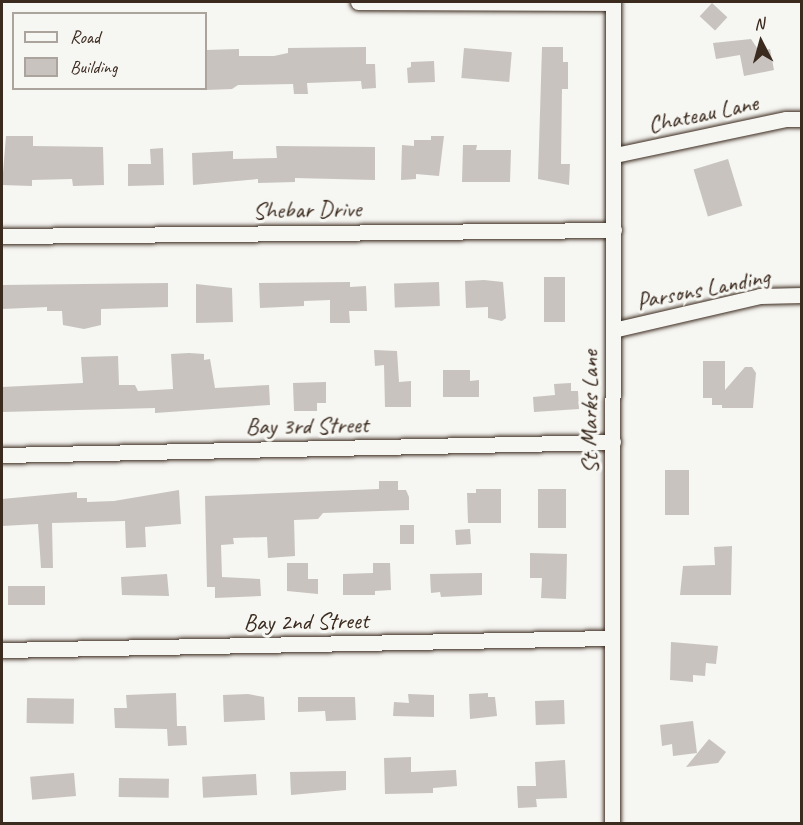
<!DOCTYPE html>
<style>
body{margin:0}
#map{position:relative;width:803px;height:825px;overflow:hidden;background:#f6f6f2;font-family:Caveat,sans-serif}
div>[style]{position:absolute}
[style*='--x']{left:calc(var(--x)*1px);top:calc(var(--y)*1px);width:calc(var(--w)*1px);rotate:calc(var(--a)*1deg)}
.building>*{inset:0;background:#c8c3be;transform-origin:0 0}
.roads{filter:drop-shadow(0 0 2px #3b2a1e) drop-shadow(0 0 2px #3b2a1e)}
.minor>*{height:15px;margin:-7.5px;padding:0 7.5px;transform-origin:7.5px;border-radius:7.5px;background:#f6f6f2}
span{translate:-50% -50%;white-space:nowrap;text-align:center;line-height:1.15;-webkit-text-stroke:6px #f6f6f2;paint-order:stroke}
.street-label{font-size:24px;color:#3b2a1e}
.frame{position:absolute;inset:0;border:3px solid #3b2a1e;pointer-events:none}
.legend{position:absolute;left:12px;top:12px;width:195px;height:78px;box-sizing:border-box;background:#f6f6f2;border:2px solid #aba49d;margin:0;padding:8px 10px;list-style:none;font-size:18px;color:#3b2a1e}
.legend li{display:flex;align-items:center;gap:12px;height:30px}
.legend b{width:30px;border:2px solid #aba49d}
.north{position:absolute;left:731px;top:12px;width:60px;height:60px;-webkit-text-stroke:4px #f6f6f2;paint-order:stroke;rotate:354deg;font-size:16px;font-weight:700;line-height:24px;text-align:center;color:#3b2a1e}
.north::after{content:'';display:block;margin:auto;width:21px;height:27px;background:#3b2a1e;clip-path:polygon(50% 0,100% 100%,50% 72%,0 100%)}
</style>
<div id="map">
<div class="building">
<div style="left:712px;top:3px;width:21px;height:18px;rotate:43deg"></div>
<div style="clip-path:polygon(751px 39px,759px 51px,770px 49px,774px 70px,744px 76px,740px 55px,716px 59px,713px 43px)"></div>
<div style="clip-path:polygon(366px 47px,366px 64px,375px 64px,376px 88px,362px 89px,361px 81px,307px 83px,308px 94px,294px 94px,293px 84px,238px 85px,232px 89px,206px 90px,206px 50px,239px 49px,239px 56px,274px 56px,288px 53px,288px 48px)"></div>
<div style="clip-path:polygon(542px 47px,563px 47px,563px 62px,568px 62px,568px 89px,562px 89px,561px 164px,570px 164px,569px 185px,538px 179px)"></div>
<div style="left:464px;top:48px;width:48px;height:30px;rotate:5deg"></div>
<div style="clip-path:polygon(434px 61px,435px 82px,408px 83px,407px 68px,411px 67px,411px 62px)"></div>
<div style="clip-path:polygon(6px 136px,33px 136px,33px 146px,103px 147px,104px 185px,73px 186px,72px 179px,32px 180px,32px 186px,2px 185px)"></div>
<div style="clip-path:polygon(431px 136px,444px 136px,439px 176px,416px 174px,416px 179px,401px 180px,402px 145px,414px 146px,414px 140px,431px 140px)"></div>
<div style="clip-path:polygon(463px 145px,477px 145px,476px 150px,511px 150px,510px 182px,462px 182px)"></div>
<div style="clip-path:polygon(276px 146px,375px 147px,375px 180px,295px 178px,295px 182px,258px 183px,258px 179px,193px 185px,192px 153px,233px 151px,233px 159px,277px 158px)"></div>
<div style="clip-path:polygon(163px 148px,164px 185px,128px 186px,128px 164px,151px 164px,150px 149px)"></div>
<div style="left:728px;top:159px;width:49px;height:36px;rotate:73deg"></div>
<div style="left:544px;top:277px;width:21px;height:45px"></div>
<div style="clip-path:polygon(484px 280px,503px 282px,506px 318px,502px 321px,488px 318px,488px 307px,466px 308px,465px 281px)"></div>
<div style="clip-path:polygon(350px 282px,350px 287px,366px 286px,367px 311px,349px 311px,350px 323px,330px 323px,330px 300px,304px 301px,304px 306px,260px 308px,259px 283px)"></div>
<div style="left:439px;top:282px;width:24px;height:45px;rotate:88deg"></div>
<div style="clip-path:polygon(168px 283px,168px 307px,101px 309px,101px 325px,84px 329px,63px 325px,62px 311px,47px 311px,47px 307px,2px 309px,2px 285px)"></div>
<div style="clip-path:polygon(196px 284px,232px 288px,233px 322px,196px 323px)"></div>
<div style="clip-path:polygon(374px 350px,397px 351px,399px 382px,411px 381px,411px 407px,385px 407px,384px 365px,375px 366px)"></div>
<div style="clip-path:polygon(189px 353px,204px 354px,204px 360px,210px 359px,215px 388px,269px 385px,270px 405px,155px 413px,155px 408px,2px 412px,2px 387px,83px 383px,81px 357px,118px 356px,119px 385px,135px 385px,138px 391px,173px 389px,171px 354px)"></div>
<div style="clip-path:polygon(703px 361px,725px 361px,725px 390px,745px 367px,752px 367px,756px 373px,753px 408px,722px 408px,722px 405px,712px 405px,712px 398px,703px 398px)"></div>
<div style="clip-path:polygon(443px 370px,470px 370px,470px 381px,479px 380px,479px 397px,443px 397px)"></div>
<div style="clip-path:polygon(326px 382px,326px 403px,317px 403px,317px 411px,294px 411px,293px 383px)"></div>
<div style="clip-path:polygon(571px 383px,571px 391px,578px 391px,579px 409px,534px 412px,533px 397px,555px 395px,554px 384px)"></div>
<div style="left:665px;top:470px;width:24px;height:45px"></div>
<div style="clip-path:polygon(379px 481px,398px 481px,398px 490px,406px 490px,409px 497px,409px 510px,323px 513px,318px 519px,294px 520px,295px 556px,268px 558px,267px 537px,233px 538px,234px 544px,221px 545px,222px 577px,260px 579px,261px 596px,215px 598px,215px 587px,207px 587px,205px 496px,379px 489px)"></div>
<div style="clip-path:polygon(476px 489px,501px 489px,501px 523px,468px 523px,467px 493px,476px 493px)"></div>
<div style="left:538px;top:489px;width:28px;height:39px"></div>
<div style="clip-path:polygon(179px 490px,181px 524px,145px 527px,146px 547px,126px 548px,125px 521px,52px 523px,53px 568px,41px 568px,38px 524px,2px 526px,2px 499px,77px 492px,77px 498px,87px 498px,87px 502px,114px 501px)"></div>
<div style="left:400px;top:525px;width:14px;height:19px"></div>
<div style="left:470px;top:529px;width:15px;height:15px;rotate:86deg"></div>
<div style="clip-path:polygon(732px 546px,731px 595px,680px 595px,683px 566px,715px 565px,714px 547px)"></div>
<div style="clip-path:polygon(530px 553px,567px 554px,566px 599px,541px 598px,542px 578px,530px 578px)"></div>
<div style="clip-path:polygon(287px 563px,308px 563px,308px 579px,318px 579px,318px 594px,287px 591px)"></div>
<div style="clip-path:polygon(373px 563px,390px 563px,391px 590px,375px 591px,375px 595px,343px 595px,343px 574px,373px 573px)"></div>
<div style="clip-path:polygon(482px 573px,482px 595px,441px 597px,440px 592px,431px 593px,430px 574px)"></div>
<div style="clip-path:polygon(167px 574px,169px 596px,122px 595px,121px 577px)"></div>
<div style="left:8px;top:586px;width:37px;height:19px"></div>
<div style="clip-path:polygon(671px 642px,718px 646px,716px 664px,706px 663px,705px 676px,693px 675px,693px 682px,670px 680px)"></div>
<div style="clip-path:polygon(176px 693px,177px 726px,186px 726px,187px 745px,168px 746px,167px 729px,115px 728px,114px 708px,127px 708px,126px 695px)"></div>
<div style="clip-path:polygon(488px 693px,488px 697px,495px 697px,497px 716px,470px 719px,469px 694px)"></div>
<div style="clip-path:polygon(248px 694px,264px 697px,265px 720px,224px 722px,223px 695px)"></div>
<div style="clip-path:polygon(408px 694px,434px 695px,434px 717px,393px 716px,394px 702px,409px 703px)"></div>
<div style="clip-path:polygon(298px 697px,355px 697px,356px 720px,326px 721px,325px 711px,298px 712px)"></div>
<div style="left:27px;top:698px;width:47px;height:25px;rotate:1deg"></div>
<div style="left:564px;top:700px;width:24px;height:29px;rotate:88deg"></div>
<div style="clip-path:polygon(693px 721px,697px 753px,673px 756px,672px 744px,662px 746px,660px 725px)"></div>
<div style="clip-path:polygon(709px 739px,726px 752px,718px 763px,686px 767px)"></div>
<div style="clip-path:polygon(411px 757px,411px 772px,456px 770px,457px 786px,433px 788px,433px 793px,385px 794px,384px 758px)"></div>
<div style="clip-path:polygon(565px 760px,567px 798px,536px 799px,537px 807px,518px 808px,517px 786px,536px 786px,535px 762px)"></div>
<div style="clip-path:polygon(346px 771px,346px 790px,291px 795px,290px 772px)"></div>
<div style="left:74px;top:773px;width:23px;height:44px;rotate:85deg"></div>
<div style="left:256px;top:774px;width:21px;height:54px;rotate:87deg"></div>
<div style="left:119px;top:778px;width:50px;height:19px;rotate:1deg"></div>
</div>
<div class="roads">
<div class="minor">
<div style="--x:358;--y:2;--w:255;--a:0.2"></div>
<div style="--x:615;--y:155;--w:175;--a:-11.9"></div>
<div style="--x:786;--y:119;--w:16;--a:0"></div>
<div style="--x:2;--y:236;--w:612;--a:-0.56"></div>
<div style="--x:613;--y:330;--w:151;--a:-13"></div>
<div style="--x:760;--y:296;--w:42;--a:-1.4"></div>
<div style="--x:2;--y:455;--w:611;--a:-1.22"></div>
<div style="--x:2;--y:650;--w:610;--a:-1.13"></div>
<div style="--x:612;--y:824;--w:822;--a:-89.93"></div>
</div>
</div>
<div class="street-label">
<span style="left:703px;top:114px;rotate:-12deg">Chateau Lane</span>
<span style="left:307px;top:210px;rotate:-1deg">Shebar Drive</span>
<span style="left:703px;top:289px;rotate:-11deg">Parsons Landing</span>
<span style="left:590px;top:412px;rotate:-90deg">St Marks Lane</span>
<span style="left:307px;top:426px;rotate:-1deg">Bay 3rd Street</span>
<span style="left:306px;top:622px;rotate:-1deg">Bay 2nd Street</span>
</div>
<div class="frame"></div>
<ul class="legend">
<li><b style="height:8px;background:#f6f6f2"></b>Road</li>
<li><b style="height:16px;background:#c8c3be"></b>Building</li>
</ul>
<div class="north">N</div>
</div>
